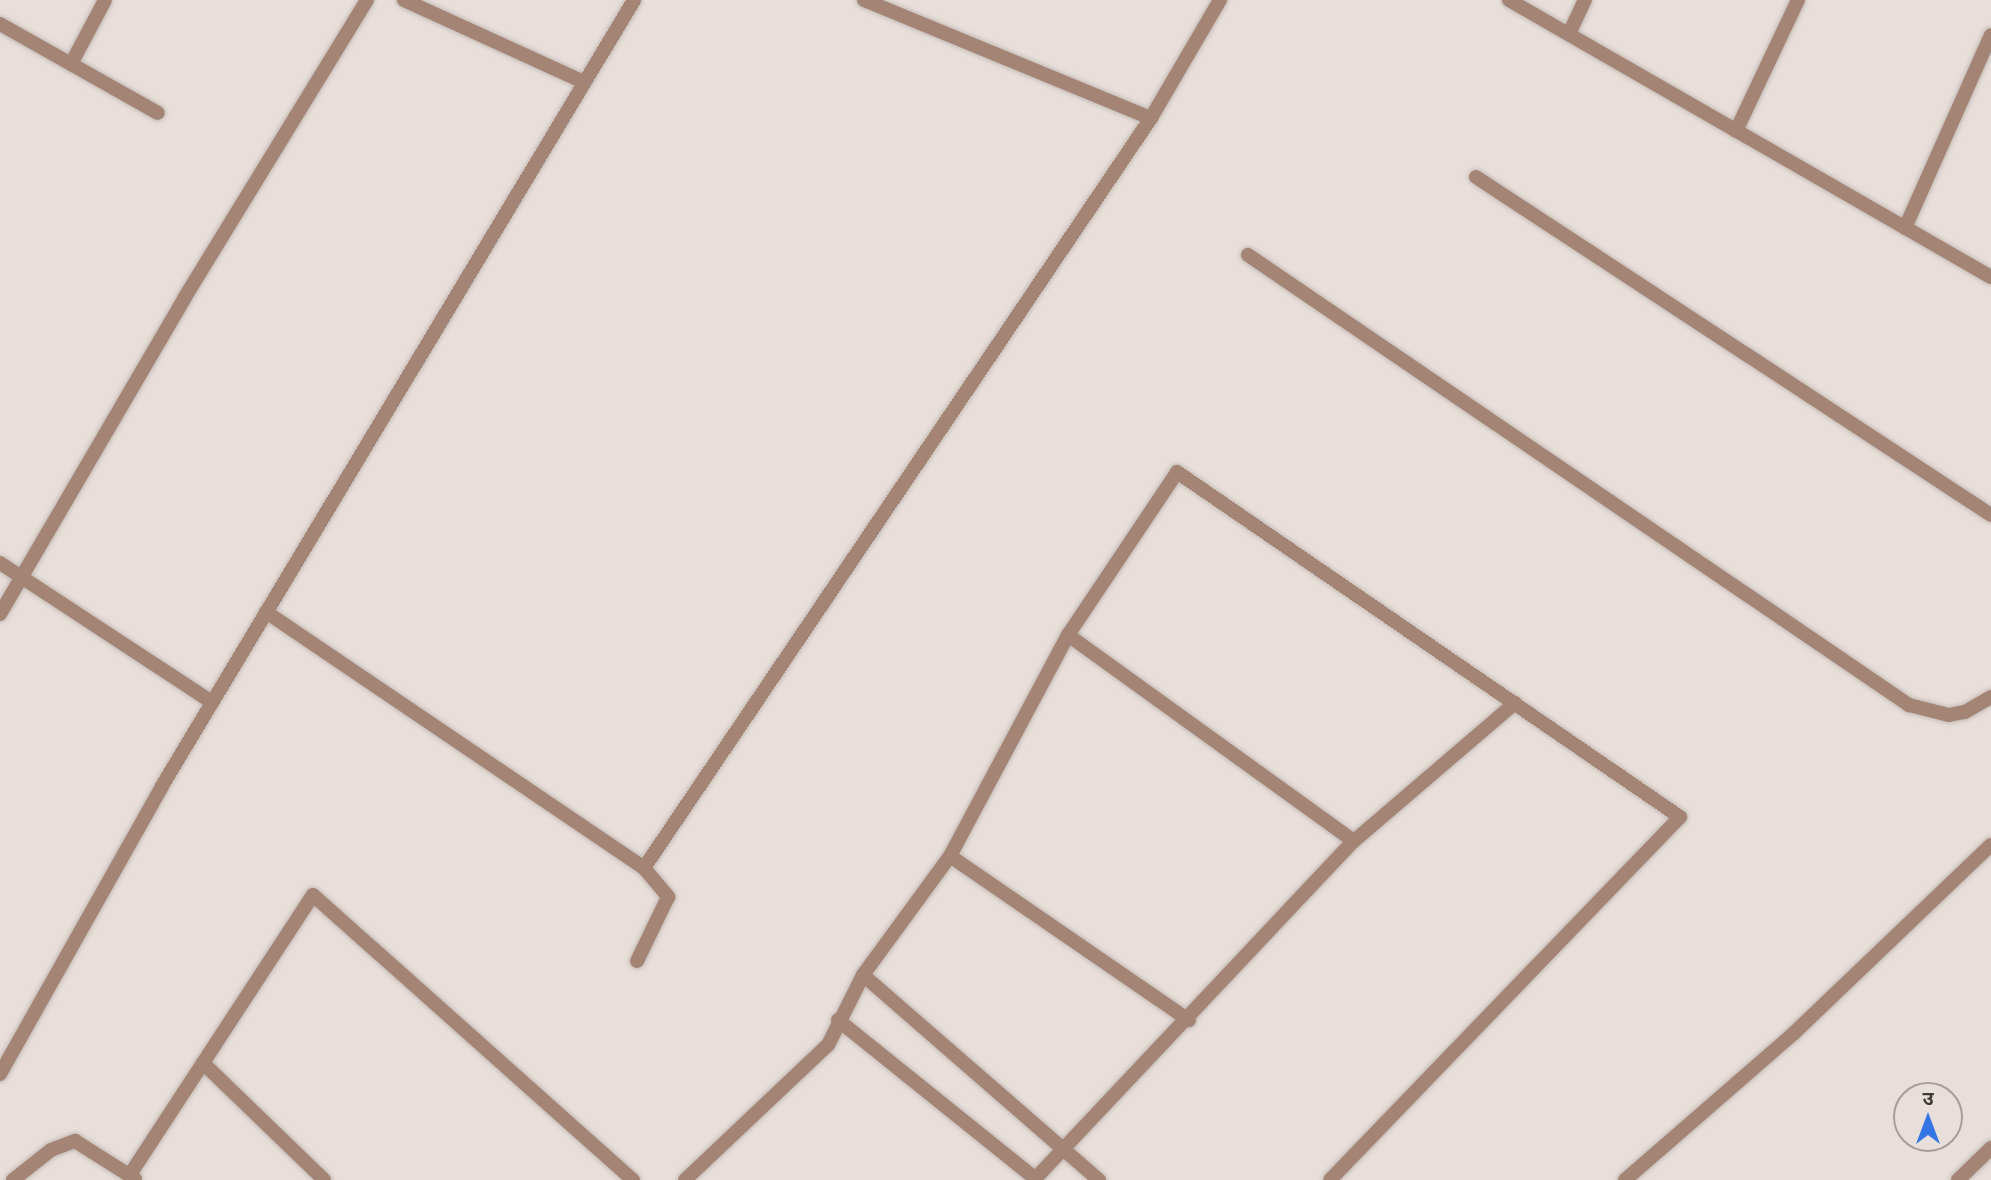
<!DOCTYPE html>
<meta charset="utf-8">
<style>
body{margin:0}
#map{position:relative;width:1991px;height:1180px;overflow:hidden;background:#e9dfda;font-family:"Noto Serif","Noto Sans Devanagari",serif}
div>[style]{position:absolute}
[style*='--x']{left:calc(var(--x)*1px);top:calc(var(--y)*1px);width:calc(var(--w)*1px);rotate:calc(var(--a)*1deg)}
.roads{filter:drop-shadow(0 0 2px #c4bbb7) drop-shadow(0 0 2px #c4bbb7)}
.street>*{height:14px;margin:-7px;padding:0 7px;transform-origin:7px;border-radius:7px;background:#a38475}
span{translate:-50% -50%;white-space:nowrap;text-align:center;line-height:1.15;-webkit-text-stroke:7px #e9dfda;paint-order:stroke}
.north{position:absolute;left:1893px;top:1082px;width:70px;height:70px;box-sizing:border-box;background:#e9dfda;border:2px solid #a59d9a;border-radius:50%;rotate:0deg;font-size:19px;font-weight:700;line-height:28px;text-align:center;color:#403b39}
.north::after{content:'';display:block;margin:auto;width:24px;height:32px;background:#3676e4;clip-path:polygon(50% 0,100% 100%,50% 72%,0 100%)}
</style>
<div id="map">
<div class="roads">
<div class="street">
<div style="--x:404;--y:0;--w:198;--a:24.5"></div>
<div style="--x:864;--y:0;--w:310;--a:22.4"></div>
<div style="--x:1509;--y:0;--w:556;--a:29.89"></div>
<div style="--x:0;--y:24;--w:181;--a:29.4"></div>
<div style="--x:1569;--y:34;--w:38;--a:-65"></div>
<div style="--x:71;--y:64;--w:72;--a:-62"></div>
<div style="--x:1736;--y:131;--w:145;--a:-64.7"></div>
<div style="--x:1476;--y:177;--w:616;--a:33.28"></div>
<div style="--x:1905;--y:228;--w:211;--a:-66"></div>
<div style="--x:1248;--y:255;--w:800;--a:34.25"></div>
<div style="--x:1909;--y:705;--w:41;--a:14"></div>
<div style="--x:1949;--y:715;--w:16;--a:-11"></div>
<div style="--x:1965;--y:712;--w:30;--a:-30"></div>
<div style="--x:0;--y:563;--w:254;--a:33.3"></div>
<div style="--x:266;--y:612;--w:457;--a:34.1"></div>
<div style="--x:644;--y:868;--w:38;--a:50"></div>
<div style="--x:668;--y:897;--w:71;--a:115.8"></div>
<div style="--x:0;--y:614;--w:367;--a:-59.7"></div>
<div style="--x:185;--y:297;--w:348;--a:-58.5"></div>
<div style="--x:1068;--y:635;--w:352;--a:35.8"></div>
<div style="--x:950;--y:856;--w:290;--a:34.5"></div>
<div style="--x:644;--y:868;--w:905;--a:-55.94"></div>
<div style="--x:1151;--y:118;--w:137;--a:-59.7"></div>
<div style="--x:863;--y:975;--w:313;--a:41"></div>
<div style="--x:838;--y:1020;--w:255;--a:38.8"></div>
<div style="--x:203;--y:1063;--w:168;--a:44"></div>
<div style="--x:0;--y:1074;--w:330;--a:-60.6"></div>
<div style="--x:162;--y:786;--w:917;--a:-59.01"></div>
<div style="--x:131;--y:1173;--w:332;--a:-56.8"></div>
<div style="--x:313;--y:895;--w:429;--a:41.7"></div>
<div style="--x:13;--y:1180;--w:48;--a:-38.3"></div>
<div style="--x:51;--y:1150;--w:26;--a:-21"></div>
<div style="--x:75;--y:1141;--w:71;--a:32.3"></div>
<div style="--x:685;--y:1180;--w:197;--a:-43.4"></div>
<div style="--x:828;--y:1045;--w:78;--a:-63.4"></div>
<div style="--x:863;--y:975;--w:147;--a:-53.8"></div>
<div style="--x:950;--y:856;--w:251;--a:-61.9"></div>
<div style="--x:1068;--y:635;--w:196;--a:-56.2"></div>
<div style="--x:1177;--y:472;--w:610;--a:34.45"></div>
<div style="--x:1680;--y:817;--w:504;--a:133.96"></div>
<div style="--x:1034;--y:1180;--w:466;--a:-46.7"></div>
<div style="--x:1354;--y:841;--w:212;--a:-40.6"></div>
<div style="--x:1625;--y:1180;--w:224;--a:-41"></div>
<div style="--x:1794;--y:1033;--w:272;--a:-43.7"></div>
<div style="--x:1958;--y:1180;--w:46;--a:-44.1"></div>
</div>
</div>
<div class="north">उ</div>
</div>
